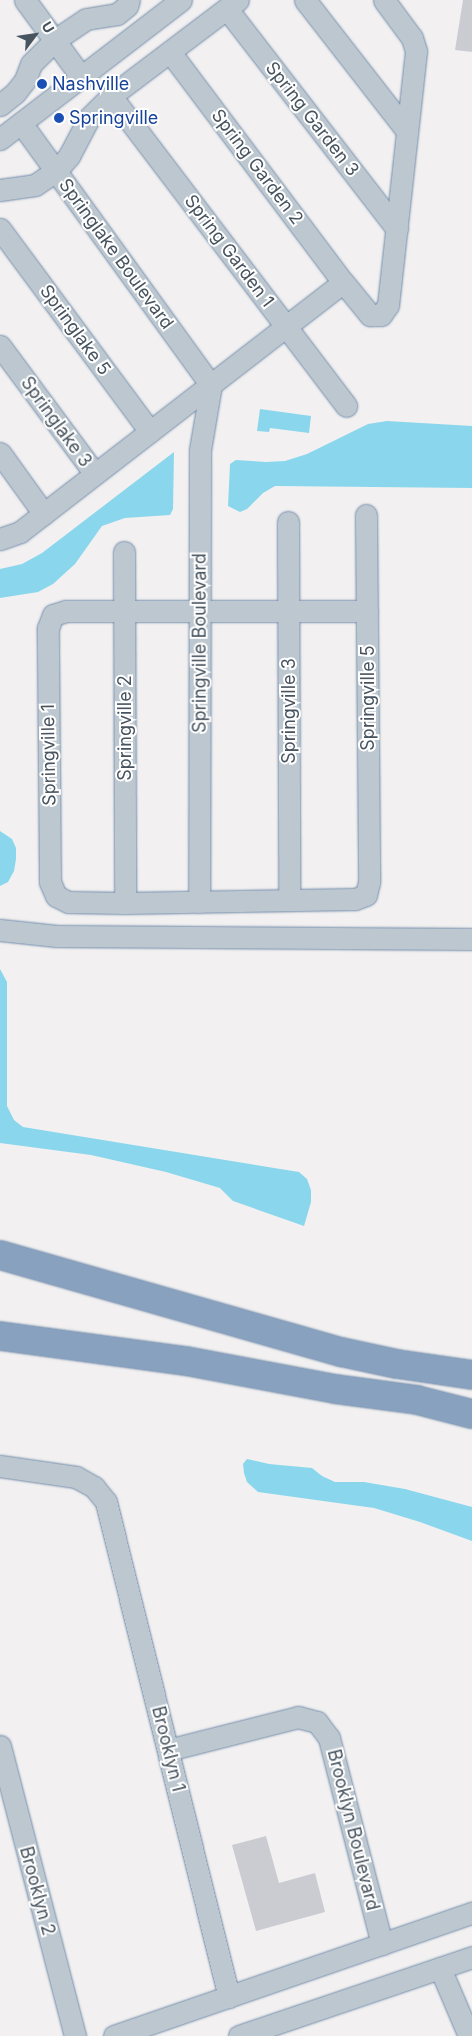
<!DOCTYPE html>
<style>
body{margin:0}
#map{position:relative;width:472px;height:2036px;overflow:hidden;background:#f2f0f0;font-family:Inter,sans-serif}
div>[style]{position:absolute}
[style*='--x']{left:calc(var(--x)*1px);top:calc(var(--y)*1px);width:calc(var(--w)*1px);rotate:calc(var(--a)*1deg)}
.water>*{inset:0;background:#8ad7ed}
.building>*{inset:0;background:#caccd2}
.roads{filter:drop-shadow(0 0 1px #728cab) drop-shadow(0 0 1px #728cab)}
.minor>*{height:21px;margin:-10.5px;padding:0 10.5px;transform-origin:10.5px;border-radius:10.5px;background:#bdc7cf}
.highway>*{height:28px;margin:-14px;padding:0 14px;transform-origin:14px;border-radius:14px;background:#87a1bf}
.dots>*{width:14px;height:14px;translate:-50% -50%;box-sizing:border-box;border:2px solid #fff;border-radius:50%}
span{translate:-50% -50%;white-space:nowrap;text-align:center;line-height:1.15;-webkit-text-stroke:4px #fff;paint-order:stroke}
.transit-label{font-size:18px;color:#164399}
.left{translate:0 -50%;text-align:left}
.street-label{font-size:18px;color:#47535e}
.north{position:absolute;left:10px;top:10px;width:50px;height:50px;-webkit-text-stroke:4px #fff;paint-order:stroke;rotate:59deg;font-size:14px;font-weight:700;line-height:20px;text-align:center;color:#47535e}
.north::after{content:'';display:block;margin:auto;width:18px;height:22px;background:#47535e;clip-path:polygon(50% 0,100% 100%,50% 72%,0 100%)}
</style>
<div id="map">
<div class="water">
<div style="clip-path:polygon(260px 409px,311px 416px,309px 433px,270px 428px,269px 432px,257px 431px)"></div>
<div style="clip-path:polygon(387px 421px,472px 426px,472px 488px,275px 486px,263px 493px,247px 509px,240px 512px,228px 506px,230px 464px,236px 460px,266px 462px,285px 461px,307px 454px,368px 424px)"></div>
<div style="clip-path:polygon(174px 452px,173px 509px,170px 515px,125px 518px,102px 526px,75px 564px,53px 584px,38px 592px,0 598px,0 569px,22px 564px,42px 553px)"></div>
<div style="clip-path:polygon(0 831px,12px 839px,16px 848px,16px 859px,14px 871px,8px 882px,0 886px)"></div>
<div style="clip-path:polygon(0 969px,7px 982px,7px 1106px,14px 1120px,23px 1127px,299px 1172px,307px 1179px,311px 1190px,311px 1202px,304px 1226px,233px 1201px,220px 1188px,166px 1172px,91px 1155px,0 1143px)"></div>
<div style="clip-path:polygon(247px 1459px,269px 1464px,312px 1468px,322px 1476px,335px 1482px,364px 1482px,405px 1489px,472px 1507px,472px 1541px,420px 1522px,374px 1508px,258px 1492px,247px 1482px,244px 1473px,243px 1464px)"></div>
</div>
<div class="building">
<div style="clip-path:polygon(463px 0,472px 0,472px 52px,455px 50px)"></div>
<div style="clip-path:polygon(266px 1836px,279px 1883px,315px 1873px,325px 1912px,256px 1931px,232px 1845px)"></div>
</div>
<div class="roads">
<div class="minor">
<div style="--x:25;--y:0;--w:97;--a:53.8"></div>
<div style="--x:305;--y:0;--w:166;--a:52.1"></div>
<div style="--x:227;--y:9;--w:278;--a:52.3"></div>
<div style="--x:170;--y:52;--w:288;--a:53.1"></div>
<div style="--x:111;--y:96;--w:389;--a:52.8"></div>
<div style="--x:0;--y:105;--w:19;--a:-39"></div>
<div style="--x:15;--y:93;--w:16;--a:-52"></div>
<div style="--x:25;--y:80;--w:17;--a:-69"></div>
<div style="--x:31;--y:64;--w:34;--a:-45"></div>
<div style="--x:55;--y:40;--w:37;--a:-34"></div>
<div style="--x:86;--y:19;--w:31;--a:-9"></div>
<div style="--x:117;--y:14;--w:13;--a:-39"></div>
<div style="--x:127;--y:6;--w:6;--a:-72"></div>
<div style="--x:21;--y:123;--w:324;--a:54.1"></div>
<div style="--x:211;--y:385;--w:66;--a:99.6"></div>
<div style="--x:200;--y:450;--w:452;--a:90.1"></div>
<div style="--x:0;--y:139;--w:228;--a:-37.5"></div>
<div style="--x:0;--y:190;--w:35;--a:-8"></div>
<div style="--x:35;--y:185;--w:25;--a:-34"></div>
<div style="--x:56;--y:171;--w:20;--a:-49"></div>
<div style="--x:69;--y:156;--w:43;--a:-62.2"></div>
<div style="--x:89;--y:118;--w:31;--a:-45"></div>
<div style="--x:111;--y:96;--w:159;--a:-37.1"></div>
<div style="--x:0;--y:229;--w:252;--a:53.5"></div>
<div style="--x:0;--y:346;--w:159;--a:53.4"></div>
<div style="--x:0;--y:453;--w:75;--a:54.2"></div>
<div style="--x:366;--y:515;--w:367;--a:89.5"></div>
<div style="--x:369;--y:882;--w:13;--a:103"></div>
<div style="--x:366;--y:895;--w:12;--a:160"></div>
<div style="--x:355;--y:899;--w:230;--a:179"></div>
<div style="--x:125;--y:903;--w:57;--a:-179"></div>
<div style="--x:68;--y:902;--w:13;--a:-153"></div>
<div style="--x:56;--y:896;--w:15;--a:-113"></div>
<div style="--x:50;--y:882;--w:254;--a:-90.5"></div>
<div style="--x:48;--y:628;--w:14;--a:-69"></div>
<div style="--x:53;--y:615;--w:14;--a:-17"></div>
<div style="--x:66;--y:611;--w:301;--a:0"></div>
<div style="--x:288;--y:522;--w:378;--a:89.8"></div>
<div style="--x:0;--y:539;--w:21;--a:-19"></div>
<div style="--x:20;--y:532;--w:408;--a:-37.7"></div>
<div style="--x:343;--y:282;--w:43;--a:50.7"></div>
<div style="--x:370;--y:315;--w:11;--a:0"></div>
<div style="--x:381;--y:315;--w:12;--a:-55"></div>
<div style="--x:388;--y:305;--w:256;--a:-83.7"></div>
<div style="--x:416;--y:51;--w:14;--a:-107"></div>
<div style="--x:412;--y:38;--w:47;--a:-126.4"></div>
<div style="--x:124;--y:552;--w:351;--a:89.8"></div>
<div style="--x:0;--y:930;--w:57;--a:6"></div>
<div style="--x:57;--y:936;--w:415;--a:0.4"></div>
<div style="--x:0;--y:1466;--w:77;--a:8.2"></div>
<div style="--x:76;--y:1477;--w:21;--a:29"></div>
<div style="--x:94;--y:1487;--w:19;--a:51"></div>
<div style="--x:106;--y:1502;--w:510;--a:76.05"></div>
<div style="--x:0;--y:1746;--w:300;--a:75.5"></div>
<div style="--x:168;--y:1750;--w:134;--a:-14.2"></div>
<div style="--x:298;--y:1717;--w:20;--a:15"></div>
<div style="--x:317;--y:1722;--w:20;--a:53"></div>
<div style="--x:329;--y:1738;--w:213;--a:75.6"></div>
<div style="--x:440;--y:1968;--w:74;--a:66.9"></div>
<div style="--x:114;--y:2036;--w:379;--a:-19"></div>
<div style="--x:239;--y:2036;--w:246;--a:-18.7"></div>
</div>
<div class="highway">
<div style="--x:0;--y:1255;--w:355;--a:15.9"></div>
<div style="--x:341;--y:1352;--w:57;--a:12.1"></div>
<div style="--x:397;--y:1364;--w:76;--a:8.3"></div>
<div style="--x:0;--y:1336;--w:188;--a:7.7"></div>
<div style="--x:186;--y:1361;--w:152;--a:10.6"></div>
<div style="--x:335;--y:1389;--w:83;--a:7.6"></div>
<div style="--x:417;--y:1400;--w:57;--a:14.3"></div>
</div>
</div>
<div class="dots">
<div style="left:42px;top:84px;background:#1a4fb4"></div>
<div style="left:59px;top:118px;background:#1a4fb4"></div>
</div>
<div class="transit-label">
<span class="left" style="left:52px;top:84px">Nashville</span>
<span class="left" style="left:69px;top:118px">Springville</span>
</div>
<div class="street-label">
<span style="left:312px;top:119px;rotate:52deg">Spring Garden 3</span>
<span style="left:257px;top:167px;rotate:53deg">Spring Garden 2</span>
<span style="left:229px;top:251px;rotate:53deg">Spring Garden 1</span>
<span style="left:116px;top:254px;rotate:54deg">Springlake Boulevard</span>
<span style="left:75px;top:330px;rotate:54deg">Springlake 5</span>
<span style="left:56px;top:422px;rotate:54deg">Springlake 3</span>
<span style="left:200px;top:643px;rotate:-90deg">Springville Boulevard</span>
<span style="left:368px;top:698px;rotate:-90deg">Springville 5</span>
<span style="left:289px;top:711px;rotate:-90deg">Springville 3</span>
<span style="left:125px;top:728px;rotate:-90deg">Springville 2</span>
<span style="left:49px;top:755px;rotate:-91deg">Springville 1</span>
<span style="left:168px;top:1749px;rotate:76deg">Brooklyn 1</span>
<span style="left:353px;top:1830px;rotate:76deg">Brooklyn Boulevard</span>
<span style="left:37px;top:1891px;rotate:75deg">Brooklyn 2</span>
</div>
<div class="north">U</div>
</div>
